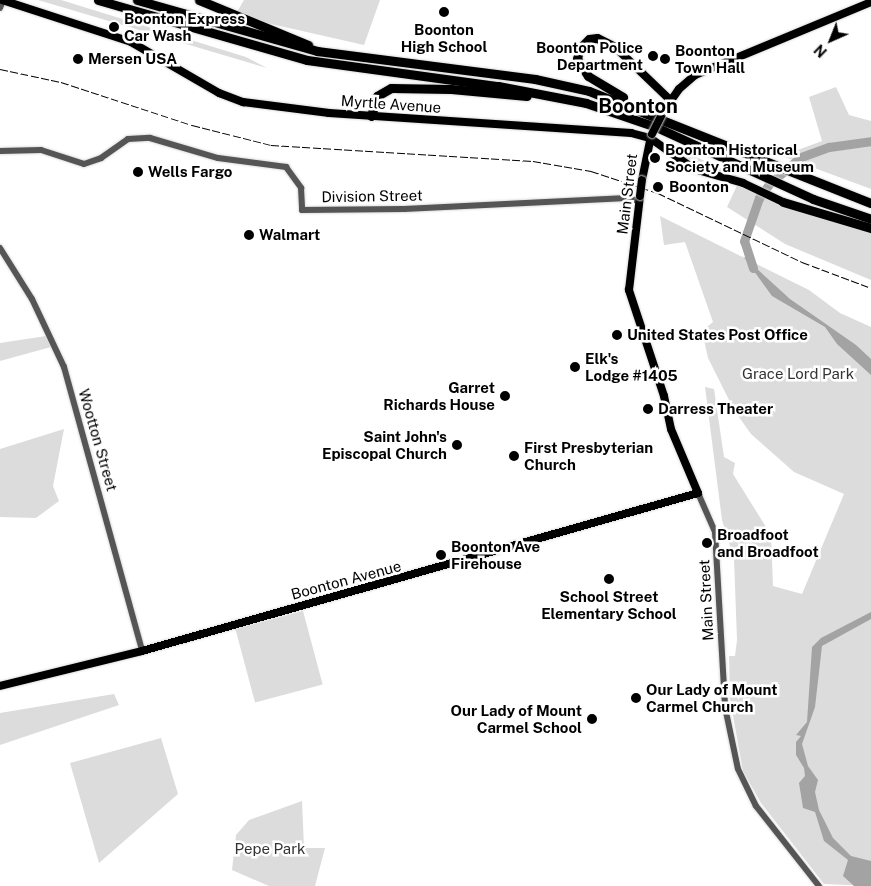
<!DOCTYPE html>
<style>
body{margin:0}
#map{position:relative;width:871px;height:886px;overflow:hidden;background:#fff;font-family:"Public Sans",sans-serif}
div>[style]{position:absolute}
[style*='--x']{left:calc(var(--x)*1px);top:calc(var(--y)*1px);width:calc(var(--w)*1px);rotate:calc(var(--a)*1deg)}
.green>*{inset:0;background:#dcdcdc;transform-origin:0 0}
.water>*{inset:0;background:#a3a3a3}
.river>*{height:9px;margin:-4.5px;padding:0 4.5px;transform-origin:4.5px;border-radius:4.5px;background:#a3a3a3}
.roads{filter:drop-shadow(0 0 1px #dbdbdb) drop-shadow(0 0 1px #dbdbdb)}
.minor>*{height:6px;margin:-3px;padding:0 3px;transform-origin:3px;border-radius:3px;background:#555}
.major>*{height:8px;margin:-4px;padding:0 4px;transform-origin:4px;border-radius:4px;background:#000}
.highway>*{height:9px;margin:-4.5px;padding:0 4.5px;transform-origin:4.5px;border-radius:4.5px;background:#000}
.rail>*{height:1px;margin-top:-0.5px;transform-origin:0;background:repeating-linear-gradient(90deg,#000 0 8px,transparent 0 10.5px)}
.bridges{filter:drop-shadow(0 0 1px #dbdbdb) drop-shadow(0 0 1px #dbdbdb)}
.major-bridge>*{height:8px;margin:-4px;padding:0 4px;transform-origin:4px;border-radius:4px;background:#000}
.dots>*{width:14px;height:14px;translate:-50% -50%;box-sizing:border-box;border:2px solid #fff;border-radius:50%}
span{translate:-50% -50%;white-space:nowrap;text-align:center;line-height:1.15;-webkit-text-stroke:5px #fff;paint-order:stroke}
.poi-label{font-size:15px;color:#000;font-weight:700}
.left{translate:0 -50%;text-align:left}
.right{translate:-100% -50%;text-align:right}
.street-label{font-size:15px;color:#000}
.park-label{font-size:15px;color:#333}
.district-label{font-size:20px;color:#000;font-weight:700}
.north{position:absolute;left:806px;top:15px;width:50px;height:50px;-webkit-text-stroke:4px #fff;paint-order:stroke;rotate:224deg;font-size:14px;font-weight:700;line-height:20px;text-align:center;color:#000}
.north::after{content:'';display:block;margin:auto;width:18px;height:22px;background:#000;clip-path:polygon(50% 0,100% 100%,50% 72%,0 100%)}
</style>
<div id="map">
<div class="green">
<div style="clip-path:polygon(38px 0,61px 0,246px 57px,267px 68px)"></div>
<div style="clip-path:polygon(244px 0,380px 0,364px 45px,258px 21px,237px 12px)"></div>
<div style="clip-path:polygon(836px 87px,849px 115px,871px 121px,871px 189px,782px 156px,822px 141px,809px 97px)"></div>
<div style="clip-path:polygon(661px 141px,821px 214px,871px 230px,871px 280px,785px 244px,727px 207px,739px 181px,692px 167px)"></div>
<div style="clip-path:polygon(660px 216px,809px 290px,840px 313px,871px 327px,871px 886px,824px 884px,761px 803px,743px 771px,730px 699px,729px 656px,735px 656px,737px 640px,734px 559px,722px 520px,705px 387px,714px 389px,724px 457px,735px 463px,733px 474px,771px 535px,773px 586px,802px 594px,844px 494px,794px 472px,751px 434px,734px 410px,708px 358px,702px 331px,713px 322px,685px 242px,664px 245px)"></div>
<div style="clip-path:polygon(46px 336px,51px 347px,0 361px,0 343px)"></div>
<div style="clip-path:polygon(64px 429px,53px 486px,59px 501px,36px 518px,0 517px,0 449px)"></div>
<div style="left:303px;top:611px;width:76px;height:70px;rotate:75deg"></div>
<div style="clip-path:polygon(114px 694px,119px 705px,0 745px,0 713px)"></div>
<div style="clip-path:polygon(161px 738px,178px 794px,99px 863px,70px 763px)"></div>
<div style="clip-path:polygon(302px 801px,304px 848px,325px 848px,315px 886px,269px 886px,232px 870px,236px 835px,249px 820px)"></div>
</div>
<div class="water">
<div style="clip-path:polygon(743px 256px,790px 299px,856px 345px,871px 359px,871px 375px,837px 344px,825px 327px,772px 296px)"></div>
<div style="clip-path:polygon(871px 612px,871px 619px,822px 646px,815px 707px,802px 744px,808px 766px,818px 780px,815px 792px,819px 810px,833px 838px,851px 856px,871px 861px,871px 886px,854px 886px,843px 876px,848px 860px,824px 841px,815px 812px,803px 808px,799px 783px,805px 776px,804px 768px,796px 755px,796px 742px,801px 736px,796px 735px,807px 722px,812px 647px,821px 638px)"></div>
</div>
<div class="river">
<div style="--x:753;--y:268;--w:28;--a:-108"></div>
<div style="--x:744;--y:241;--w:46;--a:-70.8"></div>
<div style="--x:759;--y:198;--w:19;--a:-54"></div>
<div style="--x:770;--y:183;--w:40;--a:-40"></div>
<div style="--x:801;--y:157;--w:30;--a:-20"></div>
<div style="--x:829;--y:147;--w:42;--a:-8.1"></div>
</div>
<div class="roads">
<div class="minor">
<div style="--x:0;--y:8;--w:9;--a:-69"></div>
<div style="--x:0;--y:151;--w:41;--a:-1.4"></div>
<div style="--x:41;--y:150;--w:45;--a:18"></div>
<div style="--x:84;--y:164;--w:18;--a:-19"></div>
<div style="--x:101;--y:158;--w:33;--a:-35"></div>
<div style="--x:128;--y:139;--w:22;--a:-3"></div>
<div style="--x:150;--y:138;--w:71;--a:16.4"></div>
<div style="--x:218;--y:158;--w:69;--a:7.5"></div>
<div style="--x:286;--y:167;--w:26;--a:54"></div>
<div style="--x:301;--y:188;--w:22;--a:87"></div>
<div style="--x:302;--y:210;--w:102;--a:-0.6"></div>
<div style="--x:404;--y:209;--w:223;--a:-2.8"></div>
<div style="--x:627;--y:198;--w:12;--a:14"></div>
<div style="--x:0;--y:248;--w:60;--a:57.9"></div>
<div style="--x:32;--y:299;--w:75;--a:64.8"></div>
<div style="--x:64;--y:367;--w:295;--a:74.6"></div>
<div style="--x:698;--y:493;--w:43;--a:66.4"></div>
<div style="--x:715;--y:532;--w:175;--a:86.7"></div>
<div style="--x:725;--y:707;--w:63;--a:78.2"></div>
<div style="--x:738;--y:769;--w:41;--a:64.1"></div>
<div style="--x:756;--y:806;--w:102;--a:51.8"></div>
</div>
<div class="major">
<div style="--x:2;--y:0;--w:136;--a:18"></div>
<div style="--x:131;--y:42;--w:102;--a:30.1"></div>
<div style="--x:219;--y:93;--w:26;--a:21"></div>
<div style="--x:243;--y:102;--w:87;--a:7.3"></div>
<div style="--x:329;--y:113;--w:303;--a:3.8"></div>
<div style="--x:631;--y:133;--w:20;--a:15"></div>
<div style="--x:650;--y:138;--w:54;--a:35.2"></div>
<div style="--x:694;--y:169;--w:51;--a:15.9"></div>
<div style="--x:743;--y:183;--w:44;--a:25.4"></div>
<div style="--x:615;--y:47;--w:76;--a:43.9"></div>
<div style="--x:665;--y:109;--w:24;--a:-55"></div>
<div style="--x:679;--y:89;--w:21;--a:-41"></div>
<div style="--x:695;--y:75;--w:191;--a:-22.5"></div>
<div style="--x:642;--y:180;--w:45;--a:-78.4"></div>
<div style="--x:0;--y:686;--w:146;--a:-13.8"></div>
<div style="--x:142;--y:651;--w:578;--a:-15.86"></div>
<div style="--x:698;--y:493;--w:69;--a:-112.9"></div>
<div style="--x:671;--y:429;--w:34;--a:-102"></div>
<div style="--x:664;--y:396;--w:112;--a:-108.3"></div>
<div style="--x:629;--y:290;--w:95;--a:-83.3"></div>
</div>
<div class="highway">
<div style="--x:98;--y:0;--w:217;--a:16"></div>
<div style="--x:307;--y:60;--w:193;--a:7.8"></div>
<div style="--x:498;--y:86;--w:90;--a:10.9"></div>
<div style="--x:586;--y:103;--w:74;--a:18.9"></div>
<div style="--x:656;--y:127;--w:173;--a:24.6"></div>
<div style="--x:813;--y:199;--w:61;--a:19"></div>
<div style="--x:137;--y:0;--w:187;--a:15.8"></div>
<div style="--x:317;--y:51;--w:220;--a:7.3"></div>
<div style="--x:535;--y:79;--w:55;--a:12.5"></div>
<div style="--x:589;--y:91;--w:303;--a:21.7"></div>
<div style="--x:199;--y:0;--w:118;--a:22.4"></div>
<div style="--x:615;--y:47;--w:20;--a:-153"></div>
<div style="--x:597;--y:38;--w:8;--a:173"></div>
<div style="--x:589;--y:39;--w:14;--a:135"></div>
<div style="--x:579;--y:49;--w:10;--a:101"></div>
<div style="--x:577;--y:59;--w:20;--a:57"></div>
<div style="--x:588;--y:76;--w:41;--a:31"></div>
<div style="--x:371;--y:116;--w:21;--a:-73"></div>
<div style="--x:377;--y:96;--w:16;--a:-30"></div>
<div style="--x:391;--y:88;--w:60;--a:1"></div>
<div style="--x:451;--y:89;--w:76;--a:5.3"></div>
<div style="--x:783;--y:202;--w:92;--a:16.5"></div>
</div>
</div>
<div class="rail">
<div style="--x:0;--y:69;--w:62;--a:12"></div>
<div style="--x:61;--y:82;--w:138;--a:18.2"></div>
<div style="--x:192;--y:125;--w:81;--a:14.2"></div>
<div style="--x:271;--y:145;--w:262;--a:3.5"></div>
<div style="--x:533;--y:161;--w:59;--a:9.8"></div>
<div style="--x:591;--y:171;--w:71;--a:18.2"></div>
<div style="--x:658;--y:193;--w:160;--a:25.6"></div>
<div style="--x:802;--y:262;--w:74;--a:20.6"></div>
</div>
<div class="bridges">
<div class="major-bridge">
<div style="--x:652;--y:134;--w:28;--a:-63"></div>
<div style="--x:640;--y:196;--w:16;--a:-83"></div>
</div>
</div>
<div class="dots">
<div style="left:444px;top:12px;background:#000"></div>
<div style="left:114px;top:27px;background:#000"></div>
<div style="left:653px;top:56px;background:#000"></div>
<div style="left:78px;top:59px;background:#000"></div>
<div style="left:665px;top:59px;background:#000"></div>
<div style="left:655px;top:158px;background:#000"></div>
<div style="left:138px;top:172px;background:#000"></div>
<div style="left:658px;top:187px;background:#000"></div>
<div style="left:249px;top:235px;background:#000"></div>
<div style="left:617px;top:335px;background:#000"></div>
<div style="left:575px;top:367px;background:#000"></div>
<div style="left:505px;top:396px;background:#000"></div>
<div style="left:648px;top:409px;background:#000"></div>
<div style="left:457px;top:445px;background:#000"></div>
<div style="left:514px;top:456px;background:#000"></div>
<div style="left:707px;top:543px;background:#000"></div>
<div style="left:441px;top:555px;background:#000"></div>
<div style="left:609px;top:579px;background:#000"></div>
<div style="left:636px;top:698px;background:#000"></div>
<div style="left:592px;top:719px;background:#000"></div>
</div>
<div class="poi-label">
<span class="left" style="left:124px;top:27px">Boonton Express<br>Car Wash</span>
<span style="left:444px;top:38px">Boonton<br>High School</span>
<span class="right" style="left:643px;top:56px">Boonton Police<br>Department</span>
<span class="left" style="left:675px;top:59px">Boonton<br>Town Hall</span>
<span class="left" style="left:88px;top:59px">Mersen USA</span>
<span class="left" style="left:665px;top:158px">Boonton Historical<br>Society and Museum</span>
<span class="left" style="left:148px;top:172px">Wells Fargo</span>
<span class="left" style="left:669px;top:187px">Boonton</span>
<span class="left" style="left:259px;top:235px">Walmart</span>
<span class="left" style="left:627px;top:335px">United States Post Office</span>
<span class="left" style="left:585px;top:367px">Elk's<br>Lodge #1405</span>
<span class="right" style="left:495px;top:396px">Garret<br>Richards House</span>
<span class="left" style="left:658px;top:409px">Darress Theater</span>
<span class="right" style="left:447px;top:445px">Saint John's<br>Episcopal Church</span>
<span class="left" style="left:524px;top:456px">First Presbyterian<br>Church</span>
<span class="left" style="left:717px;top:543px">Broadfoot<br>and Broadfoot</span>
<span class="left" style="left:451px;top:555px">Boonton Ave<br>Firehouse</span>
<span style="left:609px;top:605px">School Street<br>Elementary School</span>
<span class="left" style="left:646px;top:698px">Our Lady of Mount<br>Carmel Church</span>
<span class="right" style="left:582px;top:719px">Our Lady of Mount<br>Carmel School</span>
</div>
<div class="street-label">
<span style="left:391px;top:104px;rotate:4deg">Myrtle Avenue</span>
<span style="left:627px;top:194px;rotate:-83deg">Main Street</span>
<span style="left:372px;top:196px;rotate:-1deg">Division Street</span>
<span style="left:98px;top:440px;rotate:74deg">Wootton Street</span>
<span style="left:346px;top:580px;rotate:-15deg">Boonton Avenue</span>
<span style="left:706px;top:600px;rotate:-93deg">Main Street</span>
</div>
<div class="park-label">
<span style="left:798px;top:374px">Grace Lord Park</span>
<span style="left:270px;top:849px">Pepe Park</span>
</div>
<div class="district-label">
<span style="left:638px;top:106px">Boonton</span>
</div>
<div class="north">N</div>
</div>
